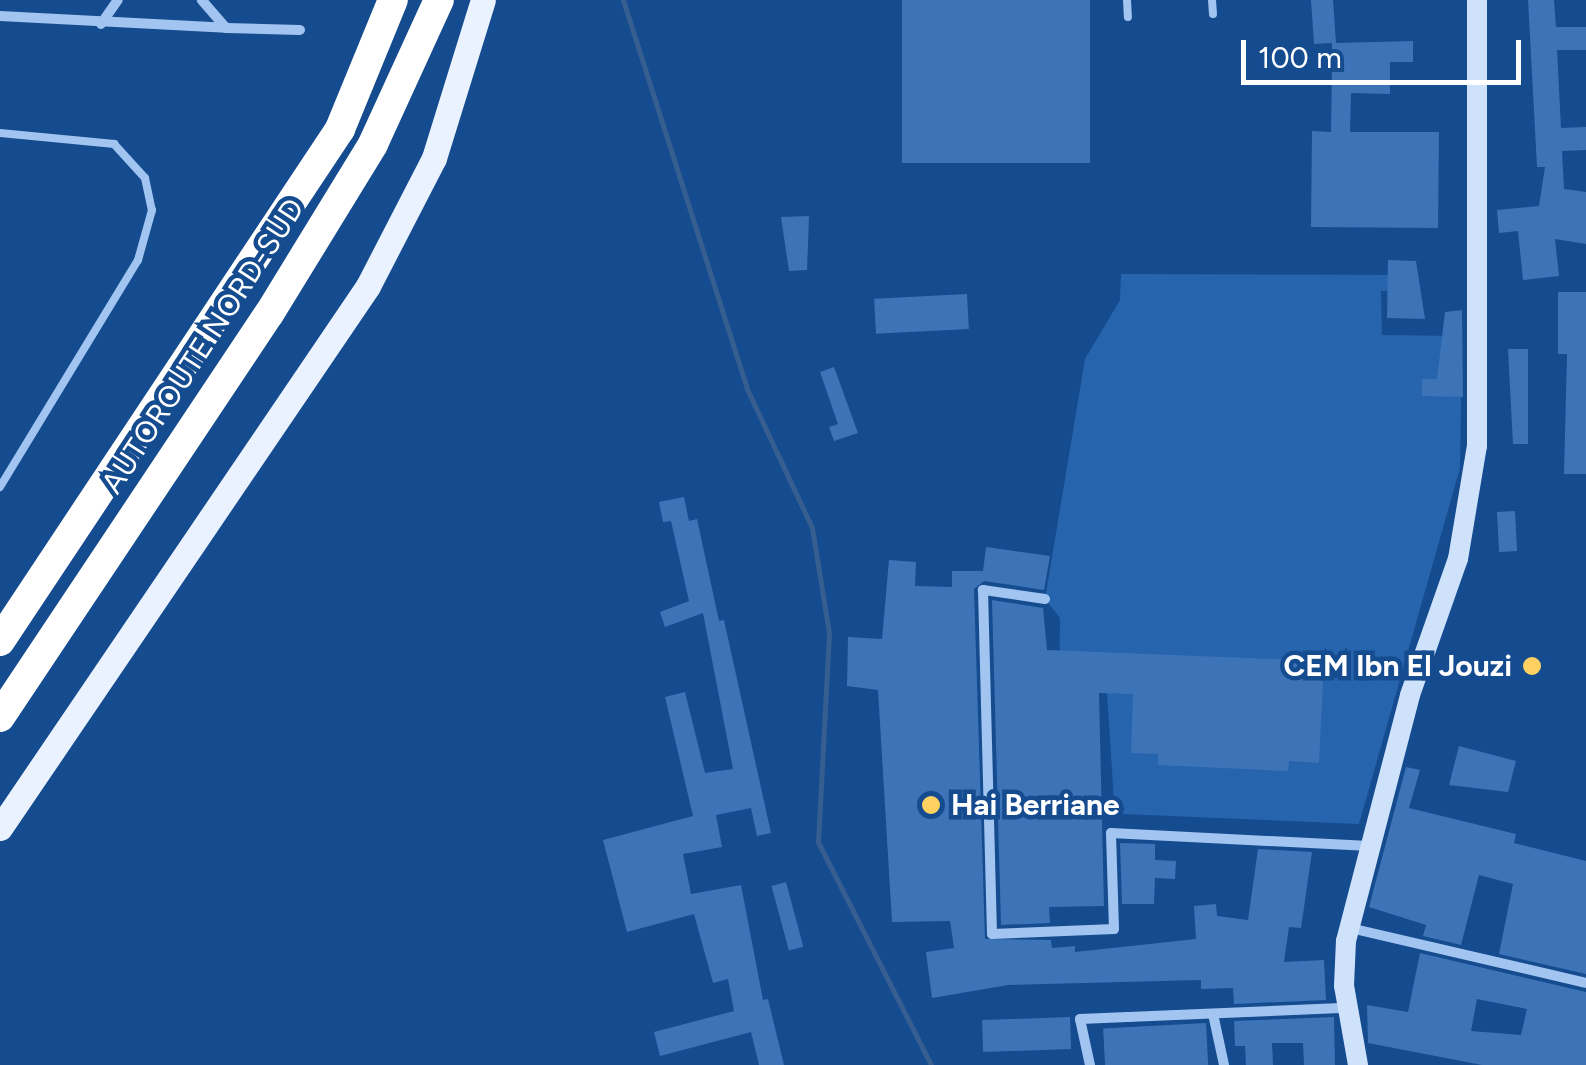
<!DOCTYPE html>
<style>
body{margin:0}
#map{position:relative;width:1586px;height:1065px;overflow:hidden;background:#154b8f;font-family:Figtree,sans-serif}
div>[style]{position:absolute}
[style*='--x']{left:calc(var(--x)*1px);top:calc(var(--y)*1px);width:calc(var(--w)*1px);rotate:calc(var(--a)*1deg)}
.green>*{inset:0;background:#2764ae}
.stream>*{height:5px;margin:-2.5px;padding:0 2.5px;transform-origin:2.5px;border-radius:2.5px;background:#375e90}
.building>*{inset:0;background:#3d74b8;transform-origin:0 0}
.service>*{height:8px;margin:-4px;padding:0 4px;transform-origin:4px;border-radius:4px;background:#a1c5f0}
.minor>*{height:10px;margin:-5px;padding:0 5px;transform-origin:5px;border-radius:5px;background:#a1c5f0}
.secondary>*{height:20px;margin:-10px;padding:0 10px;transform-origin:10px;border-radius:10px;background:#cfe2fb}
.primary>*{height:25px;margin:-12.5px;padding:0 12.5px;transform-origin:12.5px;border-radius:12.5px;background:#eaf2ff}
.motorway>*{height:30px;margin:-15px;padding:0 15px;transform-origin:15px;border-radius:15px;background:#fff}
.dots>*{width:28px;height:28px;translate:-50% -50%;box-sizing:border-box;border:5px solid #154b8f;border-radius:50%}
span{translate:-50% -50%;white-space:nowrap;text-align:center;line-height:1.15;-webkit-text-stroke:9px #154b8f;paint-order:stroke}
.street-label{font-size:30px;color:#fff}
.poi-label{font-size:30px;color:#fff;font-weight:700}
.right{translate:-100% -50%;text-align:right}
.left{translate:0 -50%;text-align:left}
.scale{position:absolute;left:1241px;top:40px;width:280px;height:45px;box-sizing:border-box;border:5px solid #fff;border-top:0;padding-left:12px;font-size:30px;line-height:35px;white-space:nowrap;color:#fff;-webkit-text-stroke:8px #154b8f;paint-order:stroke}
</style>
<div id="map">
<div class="green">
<div style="clip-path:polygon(1121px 274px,1416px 275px,1414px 290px,1381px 291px,1382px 335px,1462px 336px,1460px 468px,1359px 824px,1123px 814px,1114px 802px,1107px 692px,1059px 692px,1060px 618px,1045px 599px,1085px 359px,1120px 300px)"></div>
</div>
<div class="stream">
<div style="--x:623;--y:0;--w:408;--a:72.3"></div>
<div style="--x:747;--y:389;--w:153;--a:64.9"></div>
<div style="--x:812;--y:528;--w:106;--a:80.8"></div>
<div style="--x:829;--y:633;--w:209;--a:93"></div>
<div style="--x:818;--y:842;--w:250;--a:63.1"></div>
</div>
<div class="building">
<div style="left:902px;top:0;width:188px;height:163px"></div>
<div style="clip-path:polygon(1311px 0,1333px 0,1336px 43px,1413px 41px,1413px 62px,1390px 62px,1390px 94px,1351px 93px,1350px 132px,1439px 132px,1438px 228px,1311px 227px,1312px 131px,1331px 132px,1332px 63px,1332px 43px,1314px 44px)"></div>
<div style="clip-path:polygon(1528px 0,1554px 0,1556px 27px,1586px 27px,1586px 50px,1557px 50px,1561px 128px,1586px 127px,1586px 150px,1562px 151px,1564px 189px,1586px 192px,1586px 244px,1555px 239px,1559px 276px,1523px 280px,1518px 231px,1499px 233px,1497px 210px,1539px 206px,1545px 167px,1537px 167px)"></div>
<div style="clip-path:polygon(809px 216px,807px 270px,789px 271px,781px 217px)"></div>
<div style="clip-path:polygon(1388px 260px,1416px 261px,1425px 319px,1387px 318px)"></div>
<div style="clip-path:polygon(1558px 292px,1586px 292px,1586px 474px,1564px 474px,1567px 354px,1558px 354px)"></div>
<div style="left:967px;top:294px;width:35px;height:93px;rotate:87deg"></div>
<div style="clip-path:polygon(1462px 310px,1463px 397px,1422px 396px,1422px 379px,1437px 379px,1445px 312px)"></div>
<div style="clip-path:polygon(1508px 349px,1528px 349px,1528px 444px,1513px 444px)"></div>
<div style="clip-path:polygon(834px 367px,858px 433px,834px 441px,829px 427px,838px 424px,820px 372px)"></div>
<div style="clip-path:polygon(684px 497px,689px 521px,697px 519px,719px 621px,724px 620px,771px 833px,757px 836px,751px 808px,716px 815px,722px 847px,683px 854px,691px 894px,741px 885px,763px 1000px,768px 999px,784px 1065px,759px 1065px,751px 1032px,660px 1056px,654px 1032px,734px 1011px,728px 979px,713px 983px,694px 914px,627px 932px,603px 840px,693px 816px,665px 697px,685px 692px,705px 773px,733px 769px,703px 613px,665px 627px,660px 612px,689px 601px,671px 521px,663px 522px,659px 502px)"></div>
<div style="left:1515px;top:511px;width:40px;height:18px;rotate:87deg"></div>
<div style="clip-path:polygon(986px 547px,1050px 556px,1044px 590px,984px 581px,974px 589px,985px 939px,1051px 940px,1052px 948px,1075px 946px,1075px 952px,1196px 939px,1194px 906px,1216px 904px,1217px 916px,1248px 920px,1258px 849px,1312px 852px,1301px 928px,1289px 927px,1284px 962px,1324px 960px,1326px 1000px,1234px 1004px,1233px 988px,1201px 989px,1201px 980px,1008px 985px,932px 998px,926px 952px,954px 948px,950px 921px,892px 922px,878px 690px,847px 686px,848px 637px,882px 639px,889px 560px,916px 562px,915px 586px,952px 587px,952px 571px,983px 571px)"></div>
<div style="clip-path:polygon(992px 600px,1043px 608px,1047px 650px,1324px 661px,1319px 763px,1289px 761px,1288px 771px,1158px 765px,1158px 754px,1131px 753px,1133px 694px,1099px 693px,1104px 906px,1049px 907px,1050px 923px,1001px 925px)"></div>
<div style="clip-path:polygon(1459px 746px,1516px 761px,1508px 792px,1449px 785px)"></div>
<div style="clip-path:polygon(1406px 767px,1420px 770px,1409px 808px,1516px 834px,1514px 843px,1586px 861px,1586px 974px,1499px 954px,1513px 884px,1479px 875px,1461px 945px,1423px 936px,1426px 925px,1369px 907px)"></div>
<div style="clip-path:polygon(1120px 843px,1155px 844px,1155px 860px,1176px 861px,1175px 879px,1155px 878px,1154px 904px,1122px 904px)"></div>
<div style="left:786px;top:882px;width:67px;height:15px;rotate:75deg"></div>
<div style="clip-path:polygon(evenodd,1420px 953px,1586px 992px,1586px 1065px,1482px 1065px,1368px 1043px,1367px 1005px,1408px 1012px,1420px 953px,1477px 999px,1527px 1009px,1521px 1035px,1471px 1031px,1477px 999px)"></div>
<div style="left:1070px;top:1017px;width:32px;height:88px;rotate:88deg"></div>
<div style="clip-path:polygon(1334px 1017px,1335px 1065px,1304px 1065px,1303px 1043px,1272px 1043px,1273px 1065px,1246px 1065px,1245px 1046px,1235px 1046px,1234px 1021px)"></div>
<div style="left:1206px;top:1023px;width:42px;height:103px;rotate:87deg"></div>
</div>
<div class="service">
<div style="--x:1127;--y:0;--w:17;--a:87"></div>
<div style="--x:1212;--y:0;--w:14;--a:86"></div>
<div style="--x:0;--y:133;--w:115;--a:5.5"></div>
<div style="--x:114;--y:144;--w:46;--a:47.6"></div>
<div style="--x:145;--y:178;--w:33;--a:78"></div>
<div style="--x:152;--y:210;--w:52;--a:105.6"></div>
<div style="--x:138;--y:260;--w:266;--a:121.3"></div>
</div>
<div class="minor">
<div style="--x:0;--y:16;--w:226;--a:3"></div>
<div style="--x:226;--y:28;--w:37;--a:-131"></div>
<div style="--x:101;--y:24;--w:29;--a:-55"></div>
<div style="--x:226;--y:28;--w:74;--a:1.5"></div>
<div style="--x:1045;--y:599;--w:63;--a:-171.7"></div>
<div style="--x:983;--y:590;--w:344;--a:88.5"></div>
<div style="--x:992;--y:934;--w:122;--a:-2.3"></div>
<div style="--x:1114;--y:929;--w:96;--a:-91.8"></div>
<div style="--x:1111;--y:833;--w:259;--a:2.9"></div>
<div style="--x:1350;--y:928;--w:242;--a:13.1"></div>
<div style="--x:1213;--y:1014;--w:52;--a:77.8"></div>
<div style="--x:1090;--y:1065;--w:47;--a:-102.3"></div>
<div style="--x:1080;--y:1019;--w:267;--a:-2.4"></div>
</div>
<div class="secondary">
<div style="--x:1358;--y:1065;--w:80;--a:-100"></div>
<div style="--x:1344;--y:986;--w:45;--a:-87.5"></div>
<div style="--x:1346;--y:941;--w:254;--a:-75.4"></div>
<div style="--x:1410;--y:695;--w:144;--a:-70.6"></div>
<div style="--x:1458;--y:559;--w:115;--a:-80.5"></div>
<div style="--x:1477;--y:446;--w:446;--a:-90"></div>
</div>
<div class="primary">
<div style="--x:0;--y:828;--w:655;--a:-55.82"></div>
<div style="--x:368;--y:286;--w:144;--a:-62.7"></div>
<div style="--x:434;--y:158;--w:165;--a:-72.8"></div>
</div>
<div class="motorway">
<div style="--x:0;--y:641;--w:615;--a:-56.41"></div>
<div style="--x:340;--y:129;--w:139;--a:-67.7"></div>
<div style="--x:0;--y:717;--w:485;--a:-56.3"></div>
<div style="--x:269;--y:314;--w:199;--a:-58.5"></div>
<div style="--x:373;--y:144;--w:158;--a:-65.4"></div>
</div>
<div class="dots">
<div style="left:1532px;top:666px;background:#ffd160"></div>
<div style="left:931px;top:805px;background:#ffd160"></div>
</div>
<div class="street-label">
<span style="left:203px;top:346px;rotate:-57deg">AUTOROUTE NORD-SUD</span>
</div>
<div class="poi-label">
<span class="right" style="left:1512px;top:666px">CEM Ibn El Jouzi</span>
<span class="left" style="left:951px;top:805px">Hai Berriane</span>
</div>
<div class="scale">100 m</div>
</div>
